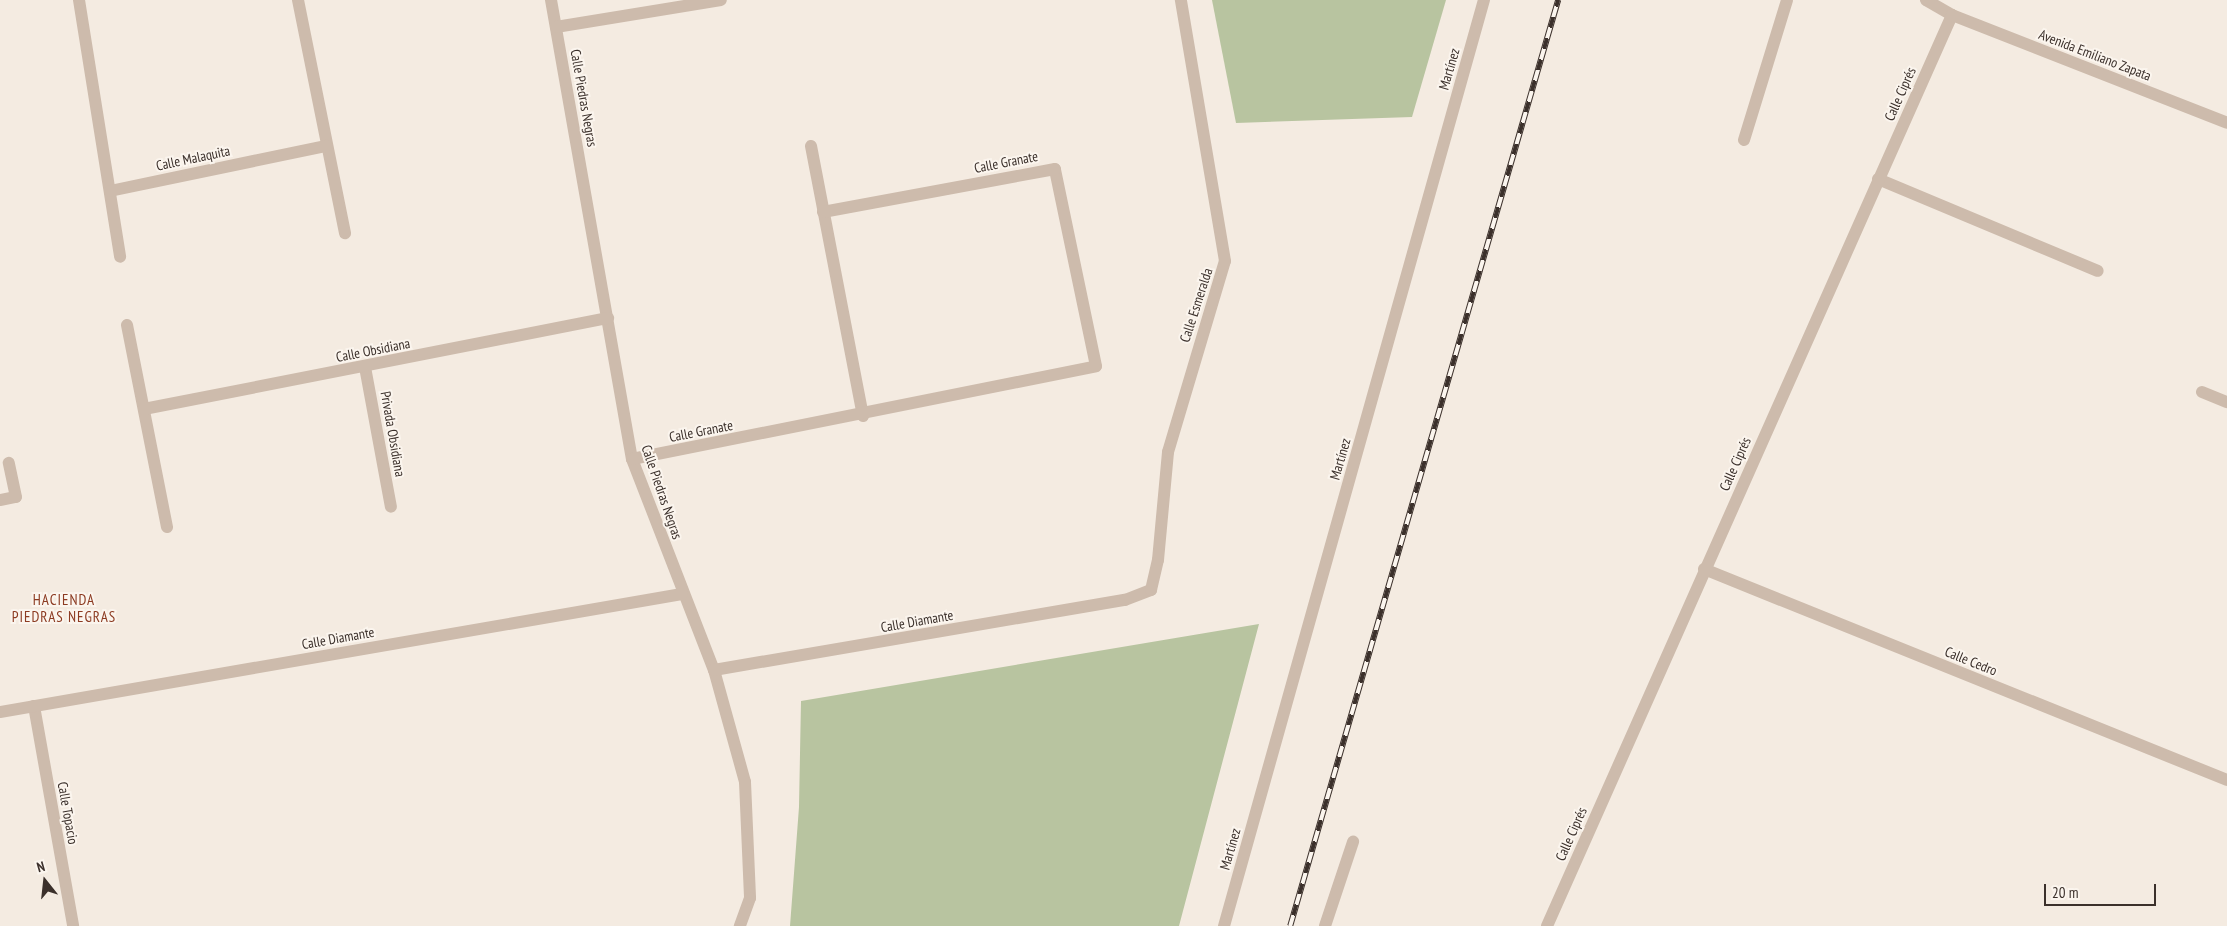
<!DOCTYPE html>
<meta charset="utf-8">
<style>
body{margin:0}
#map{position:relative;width:2227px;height:926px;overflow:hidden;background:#f4ebe1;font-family:"PT Sans Narrow",sans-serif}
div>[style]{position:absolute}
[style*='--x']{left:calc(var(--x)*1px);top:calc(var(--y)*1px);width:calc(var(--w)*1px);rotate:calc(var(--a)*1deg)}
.green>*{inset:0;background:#b8c4a0}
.lane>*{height:12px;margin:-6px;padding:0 6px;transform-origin:6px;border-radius:6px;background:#cdbbac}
.street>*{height:12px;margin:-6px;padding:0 6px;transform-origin:6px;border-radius:6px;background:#cdbbac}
.rail>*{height:5.5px;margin-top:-2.75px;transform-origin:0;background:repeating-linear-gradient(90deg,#fbf5ee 0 11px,#3b302b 0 22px);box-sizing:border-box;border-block:1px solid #3b302b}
span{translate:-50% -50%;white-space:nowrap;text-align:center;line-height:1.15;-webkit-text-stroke:4px #fbf5ee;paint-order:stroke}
.street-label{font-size:14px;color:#3b302b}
.neighbourhood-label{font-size:15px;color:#8c3b22;letter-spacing:1px}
.north{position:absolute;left:20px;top:856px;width:50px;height:50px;-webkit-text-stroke:4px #fbf5ee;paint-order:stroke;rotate:344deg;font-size:14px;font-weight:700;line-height:20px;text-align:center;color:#3b302b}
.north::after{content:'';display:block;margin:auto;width:18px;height:22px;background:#3b302b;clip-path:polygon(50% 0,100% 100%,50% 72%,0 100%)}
.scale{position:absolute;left:2044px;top:884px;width:112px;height:22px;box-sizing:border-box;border:2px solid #3b302b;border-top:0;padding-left:6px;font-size:15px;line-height:18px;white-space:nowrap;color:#3b302b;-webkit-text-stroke:4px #fbf5ee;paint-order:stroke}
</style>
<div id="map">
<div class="green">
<div style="clip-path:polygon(1212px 0,1446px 0,1412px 117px,1236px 123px)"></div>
<div style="clip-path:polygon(1259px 624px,1179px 926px,790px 926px,799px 807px,801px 701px)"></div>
</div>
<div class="lane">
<div style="--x:1926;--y:0;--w:30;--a:30"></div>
<div style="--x:1744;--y:140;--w:146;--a:-72.9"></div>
<div style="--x:2202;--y:392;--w:27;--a:22"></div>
</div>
<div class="street">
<div style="--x:79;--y:0;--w:260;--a:80.9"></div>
<div style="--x:298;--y:0;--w:238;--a:78.6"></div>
<div style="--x:551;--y:0;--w:466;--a:80"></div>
<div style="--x:632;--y:459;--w:226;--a:68.8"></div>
<div style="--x:714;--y:670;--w:116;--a:74.5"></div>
<div style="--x:745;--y:782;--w:116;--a:87.5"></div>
<div style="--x:750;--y:898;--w:30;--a:110"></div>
<div style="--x:556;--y:27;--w:167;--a:-9.3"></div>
<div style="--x:811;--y:146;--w:275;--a:79.1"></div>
<div style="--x:1878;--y:179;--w:238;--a:22.7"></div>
<div style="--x:110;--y:191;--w:221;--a:-11.8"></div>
<div style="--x:127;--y:325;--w:206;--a:78.8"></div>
<div style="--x:365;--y:367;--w:142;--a:79.5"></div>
<div style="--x:144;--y:409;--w:473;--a:-11.1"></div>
<div style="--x:632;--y:459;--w:473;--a:-11.3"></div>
<div style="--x:1096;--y:366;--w:201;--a:-101.8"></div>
<div style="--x:1055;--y:169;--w:236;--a:169.5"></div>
<div style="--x:0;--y:500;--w:16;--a:-11"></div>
<div style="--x:16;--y:497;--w:35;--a:-102"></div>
<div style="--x:1704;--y:569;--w:564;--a:21.97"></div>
<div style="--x:714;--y:670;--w:417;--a:-9.7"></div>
<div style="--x:1125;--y:600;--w:28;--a:-21"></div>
<div style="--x:1151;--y:590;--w:31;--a:-77"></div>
<div style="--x:1158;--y:560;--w:108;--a:-84.7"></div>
<div style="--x:1168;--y:452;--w:199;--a:-73.4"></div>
<div style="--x:1225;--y:261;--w:265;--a:-99.6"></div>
<div style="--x:34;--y:706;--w:223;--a:79.9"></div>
<div style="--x:0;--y:712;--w:692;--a:-9.82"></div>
<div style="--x:1224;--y:926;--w:962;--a:-74.32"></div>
<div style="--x:1325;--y:926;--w:89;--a:-71.6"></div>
<div style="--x:1547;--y:926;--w:997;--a:-66.03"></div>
<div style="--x:1952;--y:15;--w:295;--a:21.4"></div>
</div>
<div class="rail">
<div style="--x:1290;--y:926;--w:964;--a:-73.86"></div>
</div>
<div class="street-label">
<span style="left:2095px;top:55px;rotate:21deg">Avenida Emiliano Zapata</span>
<span style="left:1449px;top:69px;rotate:-74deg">Martínez</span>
<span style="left:1900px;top:94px;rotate:-66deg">Calle Ciprés</span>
<span style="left:584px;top:98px;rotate:80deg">Calle Piedras Negras</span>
<span style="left:193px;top:158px;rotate:-12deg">Calle Malaquita</span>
<span style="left:1006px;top:162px;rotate:-11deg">Calle Granate</span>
<span style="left:1196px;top:305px;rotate:-72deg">Calle Esmeralda</span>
<span style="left:373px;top:350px;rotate:-11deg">Calle Obsidiana</span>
<span style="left:701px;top:431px;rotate:-11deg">Calle Granate</span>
<span style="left:393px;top:434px;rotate:80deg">Privada Obsidiana</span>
<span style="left:1340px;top:459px;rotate:-74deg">Martínez</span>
<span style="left:1735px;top:464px;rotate:-66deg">Calle Ciprés</span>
<span style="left:662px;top:492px;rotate:71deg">Calle Piedras Negras</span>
<span style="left:917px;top:621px;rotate:-10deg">Calle Diamante</span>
<span style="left:338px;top:638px;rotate:-10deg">Calle Diamante</span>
<span style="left:1971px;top:661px;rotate:22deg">Calle Cedro</span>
<span style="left:68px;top:813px;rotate:80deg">Calle Topacio</span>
<span style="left:1571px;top:834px;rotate:-66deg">Calle Ciprés</span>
<span style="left:1230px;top:849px;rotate:-74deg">Martínez</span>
</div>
<div class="neighbourhood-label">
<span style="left:64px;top:608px">HACIENDA<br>PIEDRAS NEGRAS</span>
</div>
<div class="north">N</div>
<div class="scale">20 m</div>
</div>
